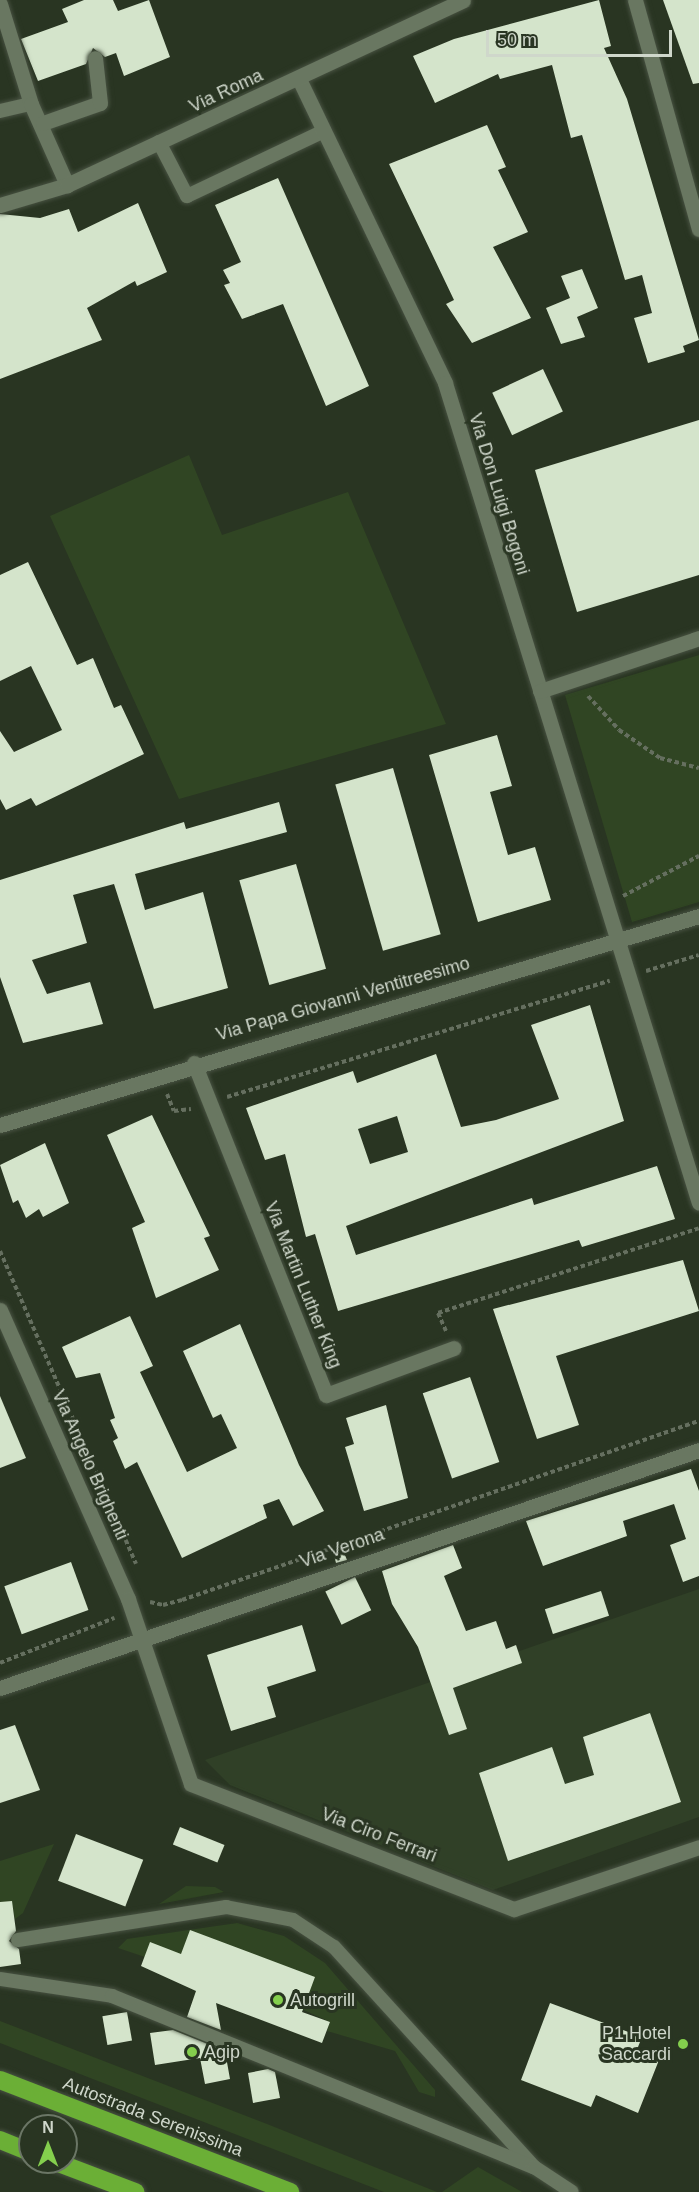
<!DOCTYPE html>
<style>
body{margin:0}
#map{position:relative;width:699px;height:2192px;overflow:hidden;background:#293522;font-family:Helvetica,sans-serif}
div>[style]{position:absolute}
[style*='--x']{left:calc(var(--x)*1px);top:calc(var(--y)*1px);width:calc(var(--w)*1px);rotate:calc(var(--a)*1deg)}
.built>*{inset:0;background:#304027}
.green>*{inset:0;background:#304523}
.building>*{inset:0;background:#d4e4cb;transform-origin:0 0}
.path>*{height:4px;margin-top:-2px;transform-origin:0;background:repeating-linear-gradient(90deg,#656f5f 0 4.5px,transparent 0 7.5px)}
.roads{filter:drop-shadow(0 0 2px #475141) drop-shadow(0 0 2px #475141)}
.service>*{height:14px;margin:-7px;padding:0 7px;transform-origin:7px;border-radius:7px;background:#697761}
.minor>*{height:15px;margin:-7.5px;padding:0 7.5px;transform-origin:7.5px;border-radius:7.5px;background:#697761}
.tertiary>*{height:15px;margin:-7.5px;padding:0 7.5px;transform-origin:7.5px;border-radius:7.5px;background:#697761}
.motorway>*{height:18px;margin:-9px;padding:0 9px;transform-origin:9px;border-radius:9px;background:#6baf36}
.dots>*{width:16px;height:16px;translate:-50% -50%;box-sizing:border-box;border:3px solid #293522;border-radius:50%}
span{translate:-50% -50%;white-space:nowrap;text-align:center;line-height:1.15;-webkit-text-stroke:6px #293522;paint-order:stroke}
.street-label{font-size:18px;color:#cfd7cb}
.poi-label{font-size:18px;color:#cfd7cb}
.left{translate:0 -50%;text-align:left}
.right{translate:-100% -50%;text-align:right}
.north{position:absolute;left:18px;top:2114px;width:60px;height:60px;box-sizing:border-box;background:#293522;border:2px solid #6b7666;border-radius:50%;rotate:0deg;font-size:16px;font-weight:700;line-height:24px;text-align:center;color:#cfd7cb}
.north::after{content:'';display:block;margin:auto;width:21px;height:27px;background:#84cf4d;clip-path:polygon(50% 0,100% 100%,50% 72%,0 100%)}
.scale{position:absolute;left:486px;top:30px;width:186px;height:27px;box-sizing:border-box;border:3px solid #cfd7cb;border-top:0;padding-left:8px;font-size:18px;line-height:21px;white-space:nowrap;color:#cfd7cb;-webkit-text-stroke:4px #293522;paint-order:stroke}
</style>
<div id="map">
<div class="built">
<div style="clip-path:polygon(699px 1589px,699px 1817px,493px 1890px,230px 1785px,205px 1760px)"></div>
</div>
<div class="green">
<div style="clip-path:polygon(189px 455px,222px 535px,348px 492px,446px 724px,179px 799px,50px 516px)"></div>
<div style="clip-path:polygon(699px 655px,699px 902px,632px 922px,565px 695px)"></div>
<div style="clip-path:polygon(54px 1844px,23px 1913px,15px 1919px,13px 1909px,0 1910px,0 1861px)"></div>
<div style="clip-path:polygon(186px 1886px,215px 1887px,224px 1892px,159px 1904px)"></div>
<div style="clip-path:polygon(237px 1923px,284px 1936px,325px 1963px,435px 2090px,435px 2097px,419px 2092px,395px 2051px,327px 2031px,330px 2022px,181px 1954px,145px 1957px,118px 1948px,127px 1939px)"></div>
<div style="clip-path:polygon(0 2021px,267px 2124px,437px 2192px,384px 2192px,0 2043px)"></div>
<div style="clip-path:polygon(478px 2167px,522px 2192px,442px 2192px)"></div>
</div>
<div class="building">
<div style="clip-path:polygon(84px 0,113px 0,118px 11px,149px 0,170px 57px,124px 76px,116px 53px,105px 57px,93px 48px,86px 64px,38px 81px,21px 39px,68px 22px,62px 9px)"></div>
<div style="clip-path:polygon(599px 0,611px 46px,604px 48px,627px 99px,699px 340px,683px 346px,685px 352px,648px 363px,634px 318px,652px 313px,642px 275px,625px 280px,582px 135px,571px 138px,552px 65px,500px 79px,498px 74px,435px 103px,413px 56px,454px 39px)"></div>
<div style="clip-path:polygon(663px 0,699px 0,699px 83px,693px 84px)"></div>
<div style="clip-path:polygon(487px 125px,506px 167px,498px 170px,528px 232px,493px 247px,531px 318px,472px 343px,446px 304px,454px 300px,389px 164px)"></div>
<div style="clip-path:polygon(278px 178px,369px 386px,326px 406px,283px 304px,242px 319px,224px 285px,230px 283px,223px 270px,241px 262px,215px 205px)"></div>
<div style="clip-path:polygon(138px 203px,167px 272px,137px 286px,135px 281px,87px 308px,102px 340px,0 379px,0 214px,40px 218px,69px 209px,78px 232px)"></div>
<div style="clip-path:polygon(582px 269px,598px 308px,577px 317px,585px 337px,561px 344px,546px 308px,570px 298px,561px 276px)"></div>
<div style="left:543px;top:369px;width:47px;height:56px;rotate:65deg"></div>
<div style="clip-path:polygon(699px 420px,699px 575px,577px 612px,535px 470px)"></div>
<div style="clip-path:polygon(28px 562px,77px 665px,93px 658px,114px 708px,121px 705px,144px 754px,36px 806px,31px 798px,6px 810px,0 799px,0 731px,14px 752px,62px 730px,31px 666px,0 681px,0 575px)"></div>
<div style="clip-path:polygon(497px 735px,512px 786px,490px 792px,508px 855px,535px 847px,551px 900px,478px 922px,429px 755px)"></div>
<div style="left:393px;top:768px;width:173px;height:60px;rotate:74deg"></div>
<div style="clip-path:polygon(279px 802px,287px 832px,135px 874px,145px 910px,203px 892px,228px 988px,154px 1009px,114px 884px,73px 895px,87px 943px,32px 960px,47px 994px,90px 982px,103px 1024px,23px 1043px,0 977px,0 880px,184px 822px,186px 829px)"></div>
<div style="left:296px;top:864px;width:109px;height:59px;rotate:74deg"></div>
<div style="clip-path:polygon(evenodd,590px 1005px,624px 1121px,346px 1226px,356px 1255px,532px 1198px,534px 1205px,657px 1166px,675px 1219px,582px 1247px,579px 1240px,338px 1311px,315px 1234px,306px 1237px,285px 1154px,265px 1160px,246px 1108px,353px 1071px,357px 1083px,436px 1054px,461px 1127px,496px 1120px,559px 1099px,531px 1025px,590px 1005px,397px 1116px,408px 1152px,370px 1164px,358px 1129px,397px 1116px)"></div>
<div style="clip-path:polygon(152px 1115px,210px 1236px,204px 1238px,219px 1270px,156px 1298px,132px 1228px,145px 1222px,107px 1135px)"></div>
<div style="clip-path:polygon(45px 1143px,69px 1203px,43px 1217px,39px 1209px,26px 1218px,18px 1200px,13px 1203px,0 1165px)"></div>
<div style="clip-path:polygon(683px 1260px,699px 1311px,556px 1356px,579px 1425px,537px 1439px,493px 1309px)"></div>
<div style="clip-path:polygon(130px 1316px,153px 1366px,140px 1372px,187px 1472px,237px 1448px,221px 1414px,213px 1418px,183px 1351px,240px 1324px,299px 1465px,324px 1511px,293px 1526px,279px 1499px,263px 1505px,267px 1518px,182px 1558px,137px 1462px,125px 1469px,113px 1441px,118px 1438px,110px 1420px,115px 1418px,100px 1373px,76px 1378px,62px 1347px)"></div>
<div style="left:470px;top:1377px;width:90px;height:50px;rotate:71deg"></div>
<div style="clip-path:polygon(0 1396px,26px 1458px,0 1468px)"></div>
<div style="clip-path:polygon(386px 1405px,408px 1498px,364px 1511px,345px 1447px,354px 1444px,346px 1418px)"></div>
<div style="clip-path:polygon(691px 1469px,699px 1491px,699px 1576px,683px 1582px,670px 1545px,686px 1539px,674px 1504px,623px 1521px,627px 1536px,543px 1566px,526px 1521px)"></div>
<div style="clip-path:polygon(453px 1545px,462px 1568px,444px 1576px,466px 1631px,496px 1621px,506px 1649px,516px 1645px,522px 1663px,453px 1688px,467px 1729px,449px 1735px,418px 1647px,392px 1604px,382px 1571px)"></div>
<div style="clip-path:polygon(342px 1548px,347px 1560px,336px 1563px,333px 1551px)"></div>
<div style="left:71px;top:1562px;width:51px;height:71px;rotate:70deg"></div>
<div style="left:355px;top:1577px;width:37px;height:33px;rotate:64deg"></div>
<div style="left:601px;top:1591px;width:26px;height:59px;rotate:72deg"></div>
<div style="clip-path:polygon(302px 1625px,316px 1671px,267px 1687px,276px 1717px,231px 1731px,207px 1655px)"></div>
<div style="clip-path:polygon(650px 1713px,681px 1802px,508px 1861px,479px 1773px,552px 1747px,565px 1784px,594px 1775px,583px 1737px)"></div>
<div style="clip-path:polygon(15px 1725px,40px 1790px,0 1803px,0 1730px)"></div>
<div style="left:180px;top:1827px;width:48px;height:19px;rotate:22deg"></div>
<div style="left:76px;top:1834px;width:72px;height:50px;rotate:21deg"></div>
<div style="clip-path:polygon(12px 1901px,16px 1931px,9px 1941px,19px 1949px,21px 1964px,0 1967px,0 1902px)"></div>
<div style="clip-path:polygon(190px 1930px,315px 1977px,302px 2012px,330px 2022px,322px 2043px,216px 2003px,221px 2030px,187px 2017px,196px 1991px,141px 1966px,150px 1942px,181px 1954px)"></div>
<div style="clip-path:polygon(550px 2003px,642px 2037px,636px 2052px,659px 2060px,638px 2113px,596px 2095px,591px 2107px,521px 2080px)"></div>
<div style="left:127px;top:2012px;width:29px;height:25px;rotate:80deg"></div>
<div style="clip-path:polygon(173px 2030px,225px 2051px,230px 2079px,205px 2084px,200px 2058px,155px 2065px,150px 2033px)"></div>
<div style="clip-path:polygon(268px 2069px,275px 2072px,280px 2098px,253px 2103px,248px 2073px)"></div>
</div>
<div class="path">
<div style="--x:588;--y:696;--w:46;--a:47.6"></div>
<div style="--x:619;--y:730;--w:50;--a:34.3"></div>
<div style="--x:660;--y:758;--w:40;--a:14.4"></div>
<div style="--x:623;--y:896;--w:86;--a:-27.8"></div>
<div style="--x:646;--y:971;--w:55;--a:-16.8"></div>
<div style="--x:167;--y:1094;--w:18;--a:68"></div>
<div style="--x:174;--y:1111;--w:17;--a:-7"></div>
<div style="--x:227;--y:1097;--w:400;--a:-16.9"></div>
<div style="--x:0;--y:1251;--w:341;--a:66.5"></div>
<div style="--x:446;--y:1331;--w:20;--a:-114"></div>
<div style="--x:438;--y:1313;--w:274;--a:-18"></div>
<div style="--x:150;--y:1602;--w:13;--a:13"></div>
<div style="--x:163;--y:1605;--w:20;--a:-15"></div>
<div style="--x:182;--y:1600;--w:547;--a:-19.1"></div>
<div style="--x:0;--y:1663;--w:123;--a:-21.5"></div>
</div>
<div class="roads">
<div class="service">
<div style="--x:0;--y:111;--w:32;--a:-13"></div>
<div style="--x:159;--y:142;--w:61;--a:62.6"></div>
<div style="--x:187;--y:196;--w:152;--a:-25.4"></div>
<div style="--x:18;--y:1940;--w:211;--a:-9"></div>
<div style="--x:226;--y:1907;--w:68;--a:11"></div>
<div style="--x:293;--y:1920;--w:49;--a:33.4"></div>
<div style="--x:334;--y:1947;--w:297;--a:47.7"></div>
<div style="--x:0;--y:1979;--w:113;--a:8.6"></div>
<div style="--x:112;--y:1996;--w:455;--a:22.1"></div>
<div style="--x:534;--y:2167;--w:45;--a:33.3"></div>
</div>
<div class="minor">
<div style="--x:635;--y:0;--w:238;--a:74.4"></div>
<div style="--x:0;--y:4;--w:105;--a:72.8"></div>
<div style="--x:31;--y:104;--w:89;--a:66"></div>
<div style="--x:299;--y:79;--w:337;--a:64.3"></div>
<div style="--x:445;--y:383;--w:858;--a:72.79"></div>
<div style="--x:43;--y:123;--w:60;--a:-19.3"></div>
<div style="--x:100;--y:103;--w:45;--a:-96.3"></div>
<div style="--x:0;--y:205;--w:70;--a:-16.6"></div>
<div style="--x:67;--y:185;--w:437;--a:-25"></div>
<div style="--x:540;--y:691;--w:168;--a:-18.4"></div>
<div style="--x:194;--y:1063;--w:357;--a:68.3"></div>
<div style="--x:326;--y:1395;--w:136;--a:-20.2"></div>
<div style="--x:0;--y:1125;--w:730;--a:-16.65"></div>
<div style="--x:0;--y:1310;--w:316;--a:66.1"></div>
<div style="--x:128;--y:1599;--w:195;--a:71.2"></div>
<div style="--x:191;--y:1784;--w:346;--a:21.2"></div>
<div style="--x:514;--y:1909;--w:195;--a:-18.5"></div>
</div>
<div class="tertiary">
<div style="--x:0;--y:1688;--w:738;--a:-18.8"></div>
</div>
<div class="motorway">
<div style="--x:0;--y:2080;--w:311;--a:21.1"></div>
<div style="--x:0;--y:2140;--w:32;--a:22"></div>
<div style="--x:56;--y:2162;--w:85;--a:20.8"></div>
</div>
</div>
<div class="dots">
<div style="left:278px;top:2000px;background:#84cf4d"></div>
<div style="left:683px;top:2044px;background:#84cf4d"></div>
<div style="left:192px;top:2052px;background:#84cf4d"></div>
</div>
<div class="street-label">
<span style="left:226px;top:91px;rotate:-25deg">Via Roma</span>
<span style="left:499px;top:494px;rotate:73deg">Via Don Luigi Bogoni</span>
<span style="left:343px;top:999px;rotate:-16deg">Via Papa Giovanni Ventitreesimo</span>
<span style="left:303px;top:1285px;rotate:68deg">Via Martin Luther King</span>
<span style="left:90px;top:1465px;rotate:66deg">Via Angelo Brighenti</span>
<span style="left:342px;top:1548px;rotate:-19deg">Via Verona</span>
<span style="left:379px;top:1835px;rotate:21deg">Via Ciro Ferrari</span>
<span style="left:153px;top:2117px;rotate:21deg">Autostrada Serenissima</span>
</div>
<div class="poi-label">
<span class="left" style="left:290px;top:2000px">Autogrill</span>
<span class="right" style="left:671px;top:2044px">P1 Hotel<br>Saccardi</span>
<span class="left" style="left:204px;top:2052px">Agip</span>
</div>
<div class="north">N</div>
<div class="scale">50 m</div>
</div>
